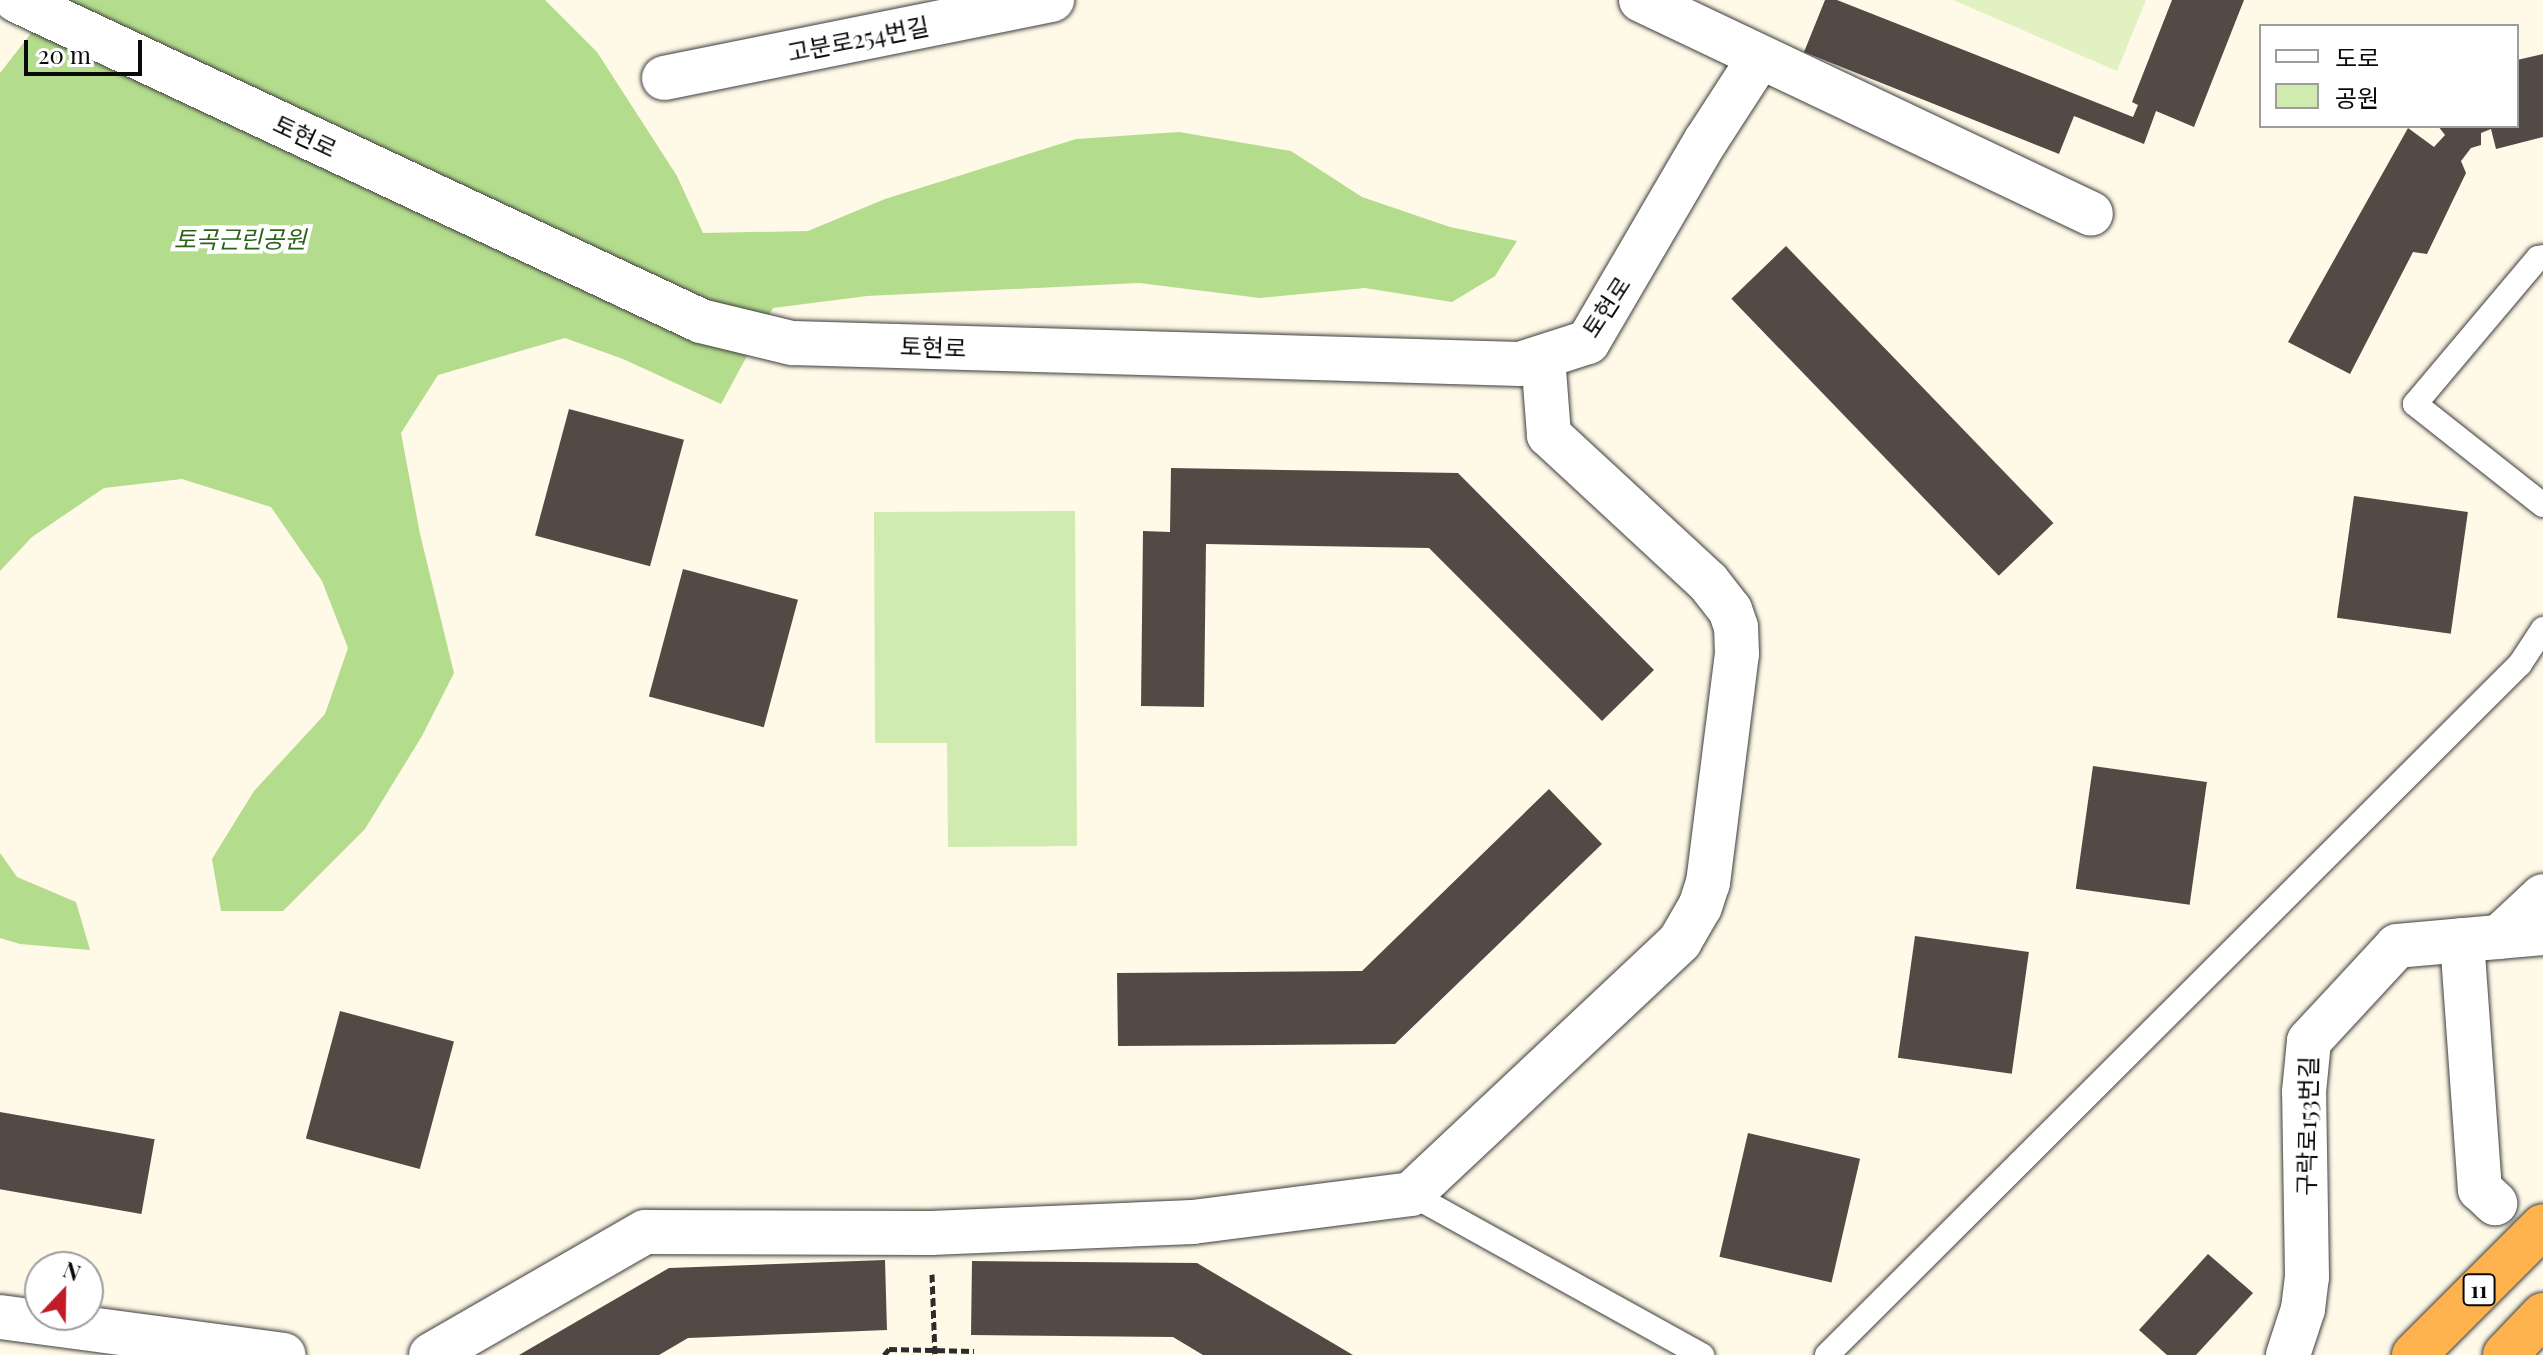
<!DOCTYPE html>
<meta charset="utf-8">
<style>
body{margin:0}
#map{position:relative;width:2543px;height:1355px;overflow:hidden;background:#fff9e7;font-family:"Playfair Display","Noto Sans KR",serif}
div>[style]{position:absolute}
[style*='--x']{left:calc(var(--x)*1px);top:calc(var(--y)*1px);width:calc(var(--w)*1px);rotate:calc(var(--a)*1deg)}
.green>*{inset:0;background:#d0ebaf}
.forest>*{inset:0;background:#b4dc8d}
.pitch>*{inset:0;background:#e2f1c1}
.building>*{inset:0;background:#534a46;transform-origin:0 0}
.path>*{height:5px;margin-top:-2.5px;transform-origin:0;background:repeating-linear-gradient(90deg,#2c2c2c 0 8px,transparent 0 12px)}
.roads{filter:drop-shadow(0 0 2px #3d3d3d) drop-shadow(0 0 2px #3d3d3d)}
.service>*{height:24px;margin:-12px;padding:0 12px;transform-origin:12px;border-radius:12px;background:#fff}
.minor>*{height:44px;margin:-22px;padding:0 22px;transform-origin:22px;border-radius:22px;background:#fff}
.trunk>*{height:44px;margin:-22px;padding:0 22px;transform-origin:22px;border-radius:22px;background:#feb24e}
span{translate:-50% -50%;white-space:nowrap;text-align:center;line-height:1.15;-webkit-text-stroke:8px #fff;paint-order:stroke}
.shield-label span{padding:2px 6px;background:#fff;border:2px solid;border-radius:6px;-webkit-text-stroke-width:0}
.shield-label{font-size:22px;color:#0a0a0a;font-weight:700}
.street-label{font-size:24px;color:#0a0a0a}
.park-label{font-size:24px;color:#2a6418;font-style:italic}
.legend{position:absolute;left:2259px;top:24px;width:260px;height:104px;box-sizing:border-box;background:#fff;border:2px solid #9d9d9d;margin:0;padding:10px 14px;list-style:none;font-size:24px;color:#0a0a0a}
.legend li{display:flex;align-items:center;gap:16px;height:40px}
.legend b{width:40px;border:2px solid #9d9d9d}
.north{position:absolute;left:24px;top:1251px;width:80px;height:80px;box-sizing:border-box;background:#fff;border:2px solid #9d9d9d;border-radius:50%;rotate:22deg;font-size:22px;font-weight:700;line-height:32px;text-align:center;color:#0a0a0a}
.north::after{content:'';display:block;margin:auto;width:28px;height:36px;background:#c11b28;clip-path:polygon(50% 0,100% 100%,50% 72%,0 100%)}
.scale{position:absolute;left:24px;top:40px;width:118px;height:36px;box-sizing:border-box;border:4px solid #0a0a0a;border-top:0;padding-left:10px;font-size:24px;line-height:28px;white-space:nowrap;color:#0a0a0a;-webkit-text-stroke:6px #fff;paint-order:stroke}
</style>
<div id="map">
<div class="green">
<div style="clip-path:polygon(1075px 511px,1077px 846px,948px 847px,947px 743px,875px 743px,874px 512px)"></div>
</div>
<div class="forest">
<div style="clip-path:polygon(57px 0,545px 0,597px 52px,677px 176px,703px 233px,808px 231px,885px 199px,1076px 139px,1179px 132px,1291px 151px,1362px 197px,1450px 227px,1517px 241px,1495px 276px,1452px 302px,1365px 288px,1260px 298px,1139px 283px,867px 296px,773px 308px,721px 404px,623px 359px,565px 338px,438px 375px,401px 433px,420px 534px,454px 673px,422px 736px,365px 829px,283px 911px,221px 911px,212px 859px,254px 791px,325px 714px,348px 648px,322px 581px,271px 507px,182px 479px,104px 488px,32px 537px,0 571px,0 73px)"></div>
<div style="clip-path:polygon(0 853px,17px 877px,76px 902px,90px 950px,20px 944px,0 938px)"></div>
</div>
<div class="pitch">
<div style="clip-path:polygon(1953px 0,2146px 0,2117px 71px)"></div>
</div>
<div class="building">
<div style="clip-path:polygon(1825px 0,1837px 0,2133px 117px,2138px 105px,2132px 102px,2172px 0,2244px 0,2194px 127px,2156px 111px,2144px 144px,2074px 116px,2059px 154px,1804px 52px)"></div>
<div style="clip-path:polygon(2543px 54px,2543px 137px,2496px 149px,2491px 129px,2481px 133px,2481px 145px,2471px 148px,2461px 161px,2466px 173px,2427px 254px,2413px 252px,2350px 374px,2288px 342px,2408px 128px,2434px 147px,2445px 135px,2438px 126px,2517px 126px,2517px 60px)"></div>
<div style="left:1786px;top:246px;width:385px;height:76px;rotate:46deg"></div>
<div style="left:569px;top:409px;width:119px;height:131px;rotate:15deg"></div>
<div style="clip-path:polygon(1171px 468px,1458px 473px,1654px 670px,1602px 721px,1429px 548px,1206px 544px,1204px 707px,1141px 706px,1143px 531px,1170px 532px)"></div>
<div style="left:2354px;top:496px;width:115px;height:123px;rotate:8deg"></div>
<div style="left:683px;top:569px;width:119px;height:132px;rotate:15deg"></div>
<div style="left:2093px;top:766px;width:115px;height:124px;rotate:8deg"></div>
<div style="clip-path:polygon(1549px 789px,1602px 844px,1395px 1044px,1118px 1046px,1117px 973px,1362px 971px)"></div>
<div style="left:1915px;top:936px;width:115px;height:123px;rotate:8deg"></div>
<div style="left:340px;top:1011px;width:118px;height:132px;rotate:15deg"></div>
<div style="left:0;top:1112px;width:157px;height:76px;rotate:10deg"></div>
<div style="left:1748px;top:1133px;width:115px;height:127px;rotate:13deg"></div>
<div style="clip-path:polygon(2208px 1254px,2253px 1293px,2196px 1355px,2167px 1355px,2139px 1330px)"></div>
<div style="clip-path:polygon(885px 1260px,887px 1330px,688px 1338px,659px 1355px,519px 1355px,669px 1268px)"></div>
<div style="clip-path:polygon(972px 1261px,1197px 1263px,1353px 1355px,1203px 1355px,1173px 1337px,971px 1335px)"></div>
</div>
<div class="path">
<div style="--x:932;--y:1274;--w:81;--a:87.9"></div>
<div style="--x:884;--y:1355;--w:8;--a:-50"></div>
<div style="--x:889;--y:1349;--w:85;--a:1.3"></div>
</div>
<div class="roads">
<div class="service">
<div style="--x:2543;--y:257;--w:5;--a:169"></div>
<div style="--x:2538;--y:258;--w:191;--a:130.1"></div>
<div style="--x:2415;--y:404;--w:163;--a:38.3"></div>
<div style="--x:1411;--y:1194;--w:333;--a:29"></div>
<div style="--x:1827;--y:1355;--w:979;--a:-44.92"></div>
<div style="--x:2520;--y:664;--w:42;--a:-56.7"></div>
</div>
<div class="minor">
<div style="--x:16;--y:0;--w:756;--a:25.11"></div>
<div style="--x:701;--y:321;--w:94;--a:13.6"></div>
<div style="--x:792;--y:343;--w:728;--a:1.65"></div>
<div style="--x:1520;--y:364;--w:71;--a:-17.9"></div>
<div style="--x:1588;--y:342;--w:232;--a:-59.7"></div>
<div style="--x:1705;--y:142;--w:101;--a:-57.1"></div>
<div style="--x:1641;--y:0;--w:498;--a:25.4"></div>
<div style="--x:664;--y:78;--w:396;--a:-11.4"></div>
<div style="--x:2499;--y:937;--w:60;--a:-43"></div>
<div style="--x:2462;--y:940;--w:250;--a:85.9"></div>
<div style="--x:2480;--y:1189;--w:21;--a:43"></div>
<div style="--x:0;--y:1317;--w:286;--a:7.6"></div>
<div style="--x:431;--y:1355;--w:247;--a:-29.9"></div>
<div style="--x:645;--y:1232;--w:286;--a:0.2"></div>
<div style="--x:931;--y:1233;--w:262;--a:-2.4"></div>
<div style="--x:1193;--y:1222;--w:220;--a:-7.3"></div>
<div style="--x:1411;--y:1194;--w:369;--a:-43.2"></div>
<div style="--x:1680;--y:941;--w:39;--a:-60"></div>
<div style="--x:1700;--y:907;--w:25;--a:-72"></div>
<div style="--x:1708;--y:883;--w:231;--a:-82.8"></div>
<div style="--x:1737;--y:654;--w:27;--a:-92"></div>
<div style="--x:1736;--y:627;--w:18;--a:-109"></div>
<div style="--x:1730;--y:610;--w:36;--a:-128"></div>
<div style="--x:1708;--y:582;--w:217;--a:-137.2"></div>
<div style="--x:1549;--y:435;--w:78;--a:-94.4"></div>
<div style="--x:2288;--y:1355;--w:48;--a:-71.9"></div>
<div style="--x:2303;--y:1309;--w:32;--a:-83"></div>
<div style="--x:2307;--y:1277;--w:185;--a:-90.9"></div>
<div style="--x:2304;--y:1092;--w:51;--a:-84.4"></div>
<div style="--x:2309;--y:1041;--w:129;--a:-47.2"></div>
<div style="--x:2397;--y:946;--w:147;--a:-5.1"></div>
</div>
<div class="trunk">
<div style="--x:2414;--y:1355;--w:182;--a:-45"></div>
<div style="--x:2505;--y:1355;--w:55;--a:-46.5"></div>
</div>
</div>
<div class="shield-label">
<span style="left:2479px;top:1290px">11</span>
</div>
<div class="street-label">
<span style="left:858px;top:39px;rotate:-11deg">고분로254번길</span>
<span style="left:305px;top:136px;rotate:25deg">토현로</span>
<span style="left:1606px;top:307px;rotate:-57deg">토현로</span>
<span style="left:933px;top:347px;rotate:2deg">토현로</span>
<span style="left:2307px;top:1126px;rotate:-89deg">구락로153번길</span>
</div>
<div class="park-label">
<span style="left:240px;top:239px">토곡근린공원</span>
</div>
<ul class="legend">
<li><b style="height:10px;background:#fff"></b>도로</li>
<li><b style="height:22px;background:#d0ebaf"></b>공원</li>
</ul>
<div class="north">N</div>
<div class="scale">20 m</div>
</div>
